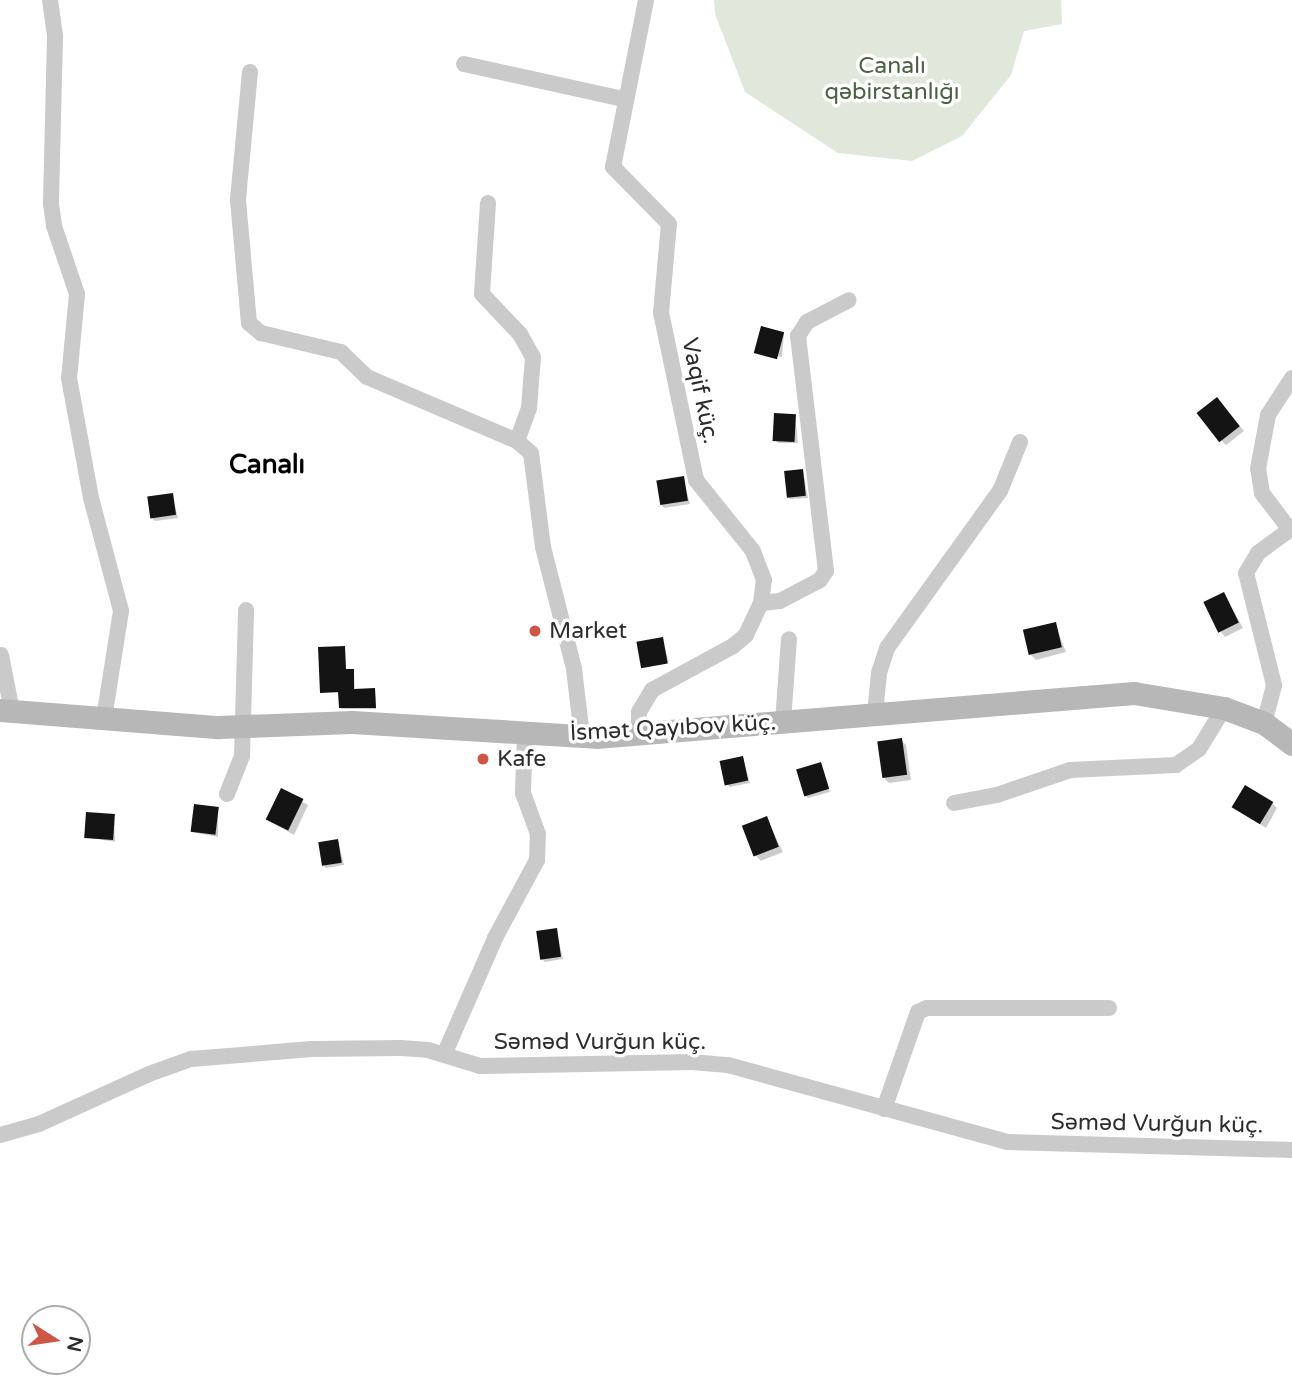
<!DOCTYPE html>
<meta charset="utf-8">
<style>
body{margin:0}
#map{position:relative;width:1292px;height:1396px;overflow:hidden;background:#fff;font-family:"Varela Round",sans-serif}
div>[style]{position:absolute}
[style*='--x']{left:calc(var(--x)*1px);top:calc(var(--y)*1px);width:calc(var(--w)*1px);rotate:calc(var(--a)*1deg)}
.green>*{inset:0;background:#e0e8dc}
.shadow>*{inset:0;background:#0003}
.building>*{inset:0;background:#141414;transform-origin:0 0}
.street>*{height:16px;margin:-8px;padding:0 8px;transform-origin:8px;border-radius:8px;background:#cacaca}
.secondary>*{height:23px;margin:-11.5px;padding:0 11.5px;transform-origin:11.5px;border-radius:11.5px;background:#b7b7b7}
.dots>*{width:19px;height:19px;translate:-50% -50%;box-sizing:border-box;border:4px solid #fff;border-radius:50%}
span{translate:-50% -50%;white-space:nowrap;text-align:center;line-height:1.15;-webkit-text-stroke:7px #fff;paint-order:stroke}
.park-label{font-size:23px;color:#496240}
.street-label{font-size:23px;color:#2d2d2d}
.poi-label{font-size:23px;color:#2d2d2d}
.left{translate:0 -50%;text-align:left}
.quarter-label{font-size:26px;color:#000;font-weight:700}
.north{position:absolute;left:21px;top:1305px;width:70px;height:70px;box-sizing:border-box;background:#fff;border:2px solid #ababab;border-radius:50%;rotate:102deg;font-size:19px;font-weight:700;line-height:28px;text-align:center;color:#2d2d2d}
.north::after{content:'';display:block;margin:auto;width:24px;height:32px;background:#ce5644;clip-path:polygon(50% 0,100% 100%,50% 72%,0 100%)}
</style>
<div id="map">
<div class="green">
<div style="clip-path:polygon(714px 0,1061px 0,1062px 24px,1024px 31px,1011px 75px,962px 136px,912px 161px,838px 153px,745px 92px,715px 14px)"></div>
</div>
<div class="shadow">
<div style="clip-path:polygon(784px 333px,782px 357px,758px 352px)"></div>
<div style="clip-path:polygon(1222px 404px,1244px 431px,1226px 445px,1222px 441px)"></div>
<div style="clip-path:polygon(795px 415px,798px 443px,778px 443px,775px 440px)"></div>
<div style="clip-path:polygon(803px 471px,808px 498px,790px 499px,788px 496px)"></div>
<div style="clip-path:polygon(683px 478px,690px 504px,664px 508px,661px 505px)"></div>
<div style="clip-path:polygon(172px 495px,178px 518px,155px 521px,152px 518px)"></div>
<div style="clip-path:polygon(1224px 594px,1243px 628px,1225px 637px,1221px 632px)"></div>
<div style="clip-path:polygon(1055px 624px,1066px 652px,1036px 660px,1031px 655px)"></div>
<div style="clip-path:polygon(662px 639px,669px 662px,643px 667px)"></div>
<div style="clip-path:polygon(344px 648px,346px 671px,354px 672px,355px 691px,375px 690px,376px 709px,341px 709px,340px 693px,321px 692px)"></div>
<div style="clip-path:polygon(901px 740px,906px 745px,911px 780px,889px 783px,884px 778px)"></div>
<div style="clip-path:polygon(743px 758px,750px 783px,730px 787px,727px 784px)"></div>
<div style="clip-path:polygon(820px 764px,830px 792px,808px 798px,805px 795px)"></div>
<div style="clip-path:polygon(282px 790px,308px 805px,294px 835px,268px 820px)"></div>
<div style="clip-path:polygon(1272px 803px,1277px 808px,1266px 828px,1234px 808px)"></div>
<div style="clip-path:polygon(218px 809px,218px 837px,192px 832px)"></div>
<div style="clip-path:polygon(114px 816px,115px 842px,86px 837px)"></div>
<div style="clip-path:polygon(766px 818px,783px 852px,761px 861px,756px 856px)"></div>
<div style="clip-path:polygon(338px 840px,344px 865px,326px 868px,323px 865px)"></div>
<div style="clip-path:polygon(556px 930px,563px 959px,545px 962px,542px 959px)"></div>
</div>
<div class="building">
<div style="left:761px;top:326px;width:24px;height:28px;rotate:15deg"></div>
<div style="left:1217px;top:397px;width:37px;height:26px;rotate:52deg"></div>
<div style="left:774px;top:413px;width:22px;height:28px;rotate:3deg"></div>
<div style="left:803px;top:469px;width:27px;height:19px;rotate:84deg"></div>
<div style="left:684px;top:476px;width:25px;height:28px;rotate:81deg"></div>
<div style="left:173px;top:493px;width:22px;height:26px;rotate:82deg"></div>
<div style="left:1224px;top:592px;width:34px;height:23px;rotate:64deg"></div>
<div style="left:1056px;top:622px;width:26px;height:34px;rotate:77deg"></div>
<div style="left:663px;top:637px;width:27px;height:27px;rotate:80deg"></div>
<div style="clip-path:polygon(345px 646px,346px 669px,354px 669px,354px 689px,375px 688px,376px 708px,339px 708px,338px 692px,320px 693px,318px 647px)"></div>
<div style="left:902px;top:738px;width:37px;height:25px;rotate:82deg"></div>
<div style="left:743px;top:756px;width:25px;height:24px;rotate:78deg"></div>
<div style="left:821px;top:762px;width:28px;height:26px;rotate:73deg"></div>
<div style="left:1245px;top:785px;width:33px;height:26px;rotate:31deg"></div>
<div style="left:281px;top:788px;width:25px;height:35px;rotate:26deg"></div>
<div style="left:194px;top:804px;width:25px;height:28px;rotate:7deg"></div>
<div style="left:86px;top:812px;width:29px;height:26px;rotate:4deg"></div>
<div style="left:767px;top:816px;width:33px;height:27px;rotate:69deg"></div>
<div style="left:338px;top:839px;width:24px;height:20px;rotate:81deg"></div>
<div style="left:557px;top:928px;width:29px;height:21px;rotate:82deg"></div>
</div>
<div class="street">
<div style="--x:50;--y:0;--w:37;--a:82"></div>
<div style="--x:55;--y:37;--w:167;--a:91.4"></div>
<div style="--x:51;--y:204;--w:22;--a:82"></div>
<div style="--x:54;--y:226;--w:72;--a:71.3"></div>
<div style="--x:77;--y:294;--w:84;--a:95.4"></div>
<div style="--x:69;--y:378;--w:122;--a:79.6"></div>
<div style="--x:91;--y:498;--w:117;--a:75.1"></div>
<div style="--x:121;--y:611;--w:108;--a:99"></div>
<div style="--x:464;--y:64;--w:163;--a:12.4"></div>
<div style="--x:250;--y:72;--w:129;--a:95.4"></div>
<div style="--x:238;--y:200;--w:123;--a:84.9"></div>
<div style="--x:249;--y:323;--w:16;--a:40"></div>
<div style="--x:261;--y:333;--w:82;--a:13.4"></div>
<div style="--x:341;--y:352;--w:36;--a:44"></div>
<div style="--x:367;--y:377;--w:163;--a:23.1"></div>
<div style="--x:517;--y:441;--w:18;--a:41"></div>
<div style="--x:531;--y:453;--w:95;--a:82.7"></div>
<div style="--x:543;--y:547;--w:126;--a:75.7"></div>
<div style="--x:574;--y:669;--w:67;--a:83.2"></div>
<div style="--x:488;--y:203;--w:91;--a:93.8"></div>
<div style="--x:482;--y:294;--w:55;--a:46.5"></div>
<div style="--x:520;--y:334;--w:26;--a:61"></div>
<div style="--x:533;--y:357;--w:51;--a:94.5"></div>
<div style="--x:529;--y:408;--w:35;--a:110"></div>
<div style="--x:1290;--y:530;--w:46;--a:-127.1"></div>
<div style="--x:1262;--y:493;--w:24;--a:-99"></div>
<div style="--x:1258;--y:469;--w:55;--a:-79.5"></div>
<div style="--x:1268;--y:415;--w:44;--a:-57"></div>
<div style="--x:761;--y:603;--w:19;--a:-6"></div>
<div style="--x:780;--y:601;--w:45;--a:-27.7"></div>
<div style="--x:820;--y:580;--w:11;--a:-56"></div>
<div style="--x:826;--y:571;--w:237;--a:-96.8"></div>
<div style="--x:798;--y:336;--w:17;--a:-57"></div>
<div style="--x:807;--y:322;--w:47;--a:-27.6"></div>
<div style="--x:1;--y:655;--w:57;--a:78.9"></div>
<div style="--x:875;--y:714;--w:41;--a:-84.4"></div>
<div style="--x:879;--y:673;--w:26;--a:-72"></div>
<div style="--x:887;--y:648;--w:193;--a:-54.3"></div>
<div style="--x:1000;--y:491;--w:53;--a:-67.8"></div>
<div style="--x:783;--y:722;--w:83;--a:-85.9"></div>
<div style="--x:1264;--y:723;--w:39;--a:-75"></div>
<div style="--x:1274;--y:685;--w:115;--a:-104"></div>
<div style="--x:1246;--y:573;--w:23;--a:-59"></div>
<div style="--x:1258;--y:553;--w:42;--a:-36.3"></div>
<div style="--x:639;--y:734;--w:22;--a:-90"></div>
<div style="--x:639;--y:712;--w:26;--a:-59"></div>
<div style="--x:652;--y:690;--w:92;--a:-28.5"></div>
<div style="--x:733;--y:646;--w:17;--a:-40"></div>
<div style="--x:746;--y:635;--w:35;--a:-65"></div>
<div style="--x:761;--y:603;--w:23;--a:-83"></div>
<div style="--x:764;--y:580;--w:31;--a:-111"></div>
<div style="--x:753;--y:551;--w:91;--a:-128.8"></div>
<div style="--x:696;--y:480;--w:171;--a:-101.8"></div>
<div style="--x:661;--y:313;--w:89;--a:-84.9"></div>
<div style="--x:669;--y:224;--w:80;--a:-134.5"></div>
<div style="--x:613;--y:167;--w:170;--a:-78.8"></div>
<div style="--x:227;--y:794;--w:41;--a:-68.5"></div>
<div style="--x:242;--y:756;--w:146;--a:-88.4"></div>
<div style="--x:954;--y:803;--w:44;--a:-10.5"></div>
<div style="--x:997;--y:795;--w:77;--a:-18.9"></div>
<div style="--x:1070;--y:770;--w:106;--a:-2.7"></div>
<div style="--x:1176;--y:765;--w:28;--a:-35"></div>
<div style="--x:1199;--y:749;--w:48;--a:-58.6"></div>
<div style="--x:444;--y:1055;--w:128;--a:-66.4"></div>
<div style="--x:495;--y:938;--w:89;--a:-61.7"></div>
<div style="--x:537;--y:860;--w:26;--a:-88"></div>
<div style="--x:538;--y:834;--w:44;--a:-110.1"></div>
<div style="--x:523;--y:793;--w:60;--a:-88.1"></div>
<div style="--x:884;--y:1109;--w:103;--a:-70.7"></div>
<div style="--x:918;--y:1012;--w:10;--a:-24"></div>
<div style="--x:927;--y:1008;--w:182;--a:0"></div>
<div style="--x:0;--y:1135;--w:41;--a:-15.8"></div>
<div style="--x:39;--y:1124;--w:121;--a:-24.4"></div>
<div style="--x:149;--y:1074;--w:45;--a:-19.7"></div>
<div style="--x:191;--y:1059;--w:121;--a:-4.7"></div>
<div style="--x:312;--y:1049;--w:89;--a:-0.6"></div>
<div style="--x:401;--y:1048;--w:27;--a:4"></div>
<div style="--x:428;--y:1050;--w:54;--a:17.1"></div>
<div style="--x:480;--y:1066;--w:212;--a:-1.1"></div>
<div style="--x:692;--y:1062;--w:36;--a:5"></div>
<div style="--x:728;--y:1065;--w:289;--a:15.4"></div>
<div style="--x:1007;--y:1142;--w:285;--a:1.6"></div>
</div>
<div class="secondary">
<div style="--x:0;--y:710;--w:219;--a:4.5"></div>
<div style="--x:218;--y:727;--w:134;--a:-2.1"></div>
<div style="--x:352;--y:722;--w:244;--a:3.5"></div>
<div style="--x:596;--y:737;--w:540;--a:-4.68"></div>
<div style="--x:1134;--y:693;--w:91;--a:9.5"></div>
<div style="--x:1224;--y:708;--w:43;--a:20.6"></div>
<div style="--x:1264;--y:723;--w:35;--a:37"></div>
</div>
<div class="dots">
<div style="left:535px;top:631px;background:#ce5644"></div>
<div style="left:483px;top:759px;background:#ce5644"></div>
</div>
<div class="park-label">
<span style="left:892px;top:79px">Canalı<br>qəbirstanlığı</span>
</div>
<div class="street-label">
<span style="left:700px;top:391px;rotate:78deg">Vaqif küç.</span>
<span style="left:673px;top:728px;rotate:-3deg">İsmət Qayıbov küç.</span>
<span style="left:600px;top:1042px">Səməd Vurğun küç.</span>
<span style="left:1157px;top:1124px;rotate:1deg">Səməd Vurğun küç.</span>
</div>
<div class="poi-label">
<span class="left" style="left:549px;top:631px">Market</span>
<span class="left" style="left:497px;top:759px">Kafe</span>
</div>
<div class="quarter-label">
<span style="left:267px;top:465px">Canalı</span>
</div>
<div class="north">N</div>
</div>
